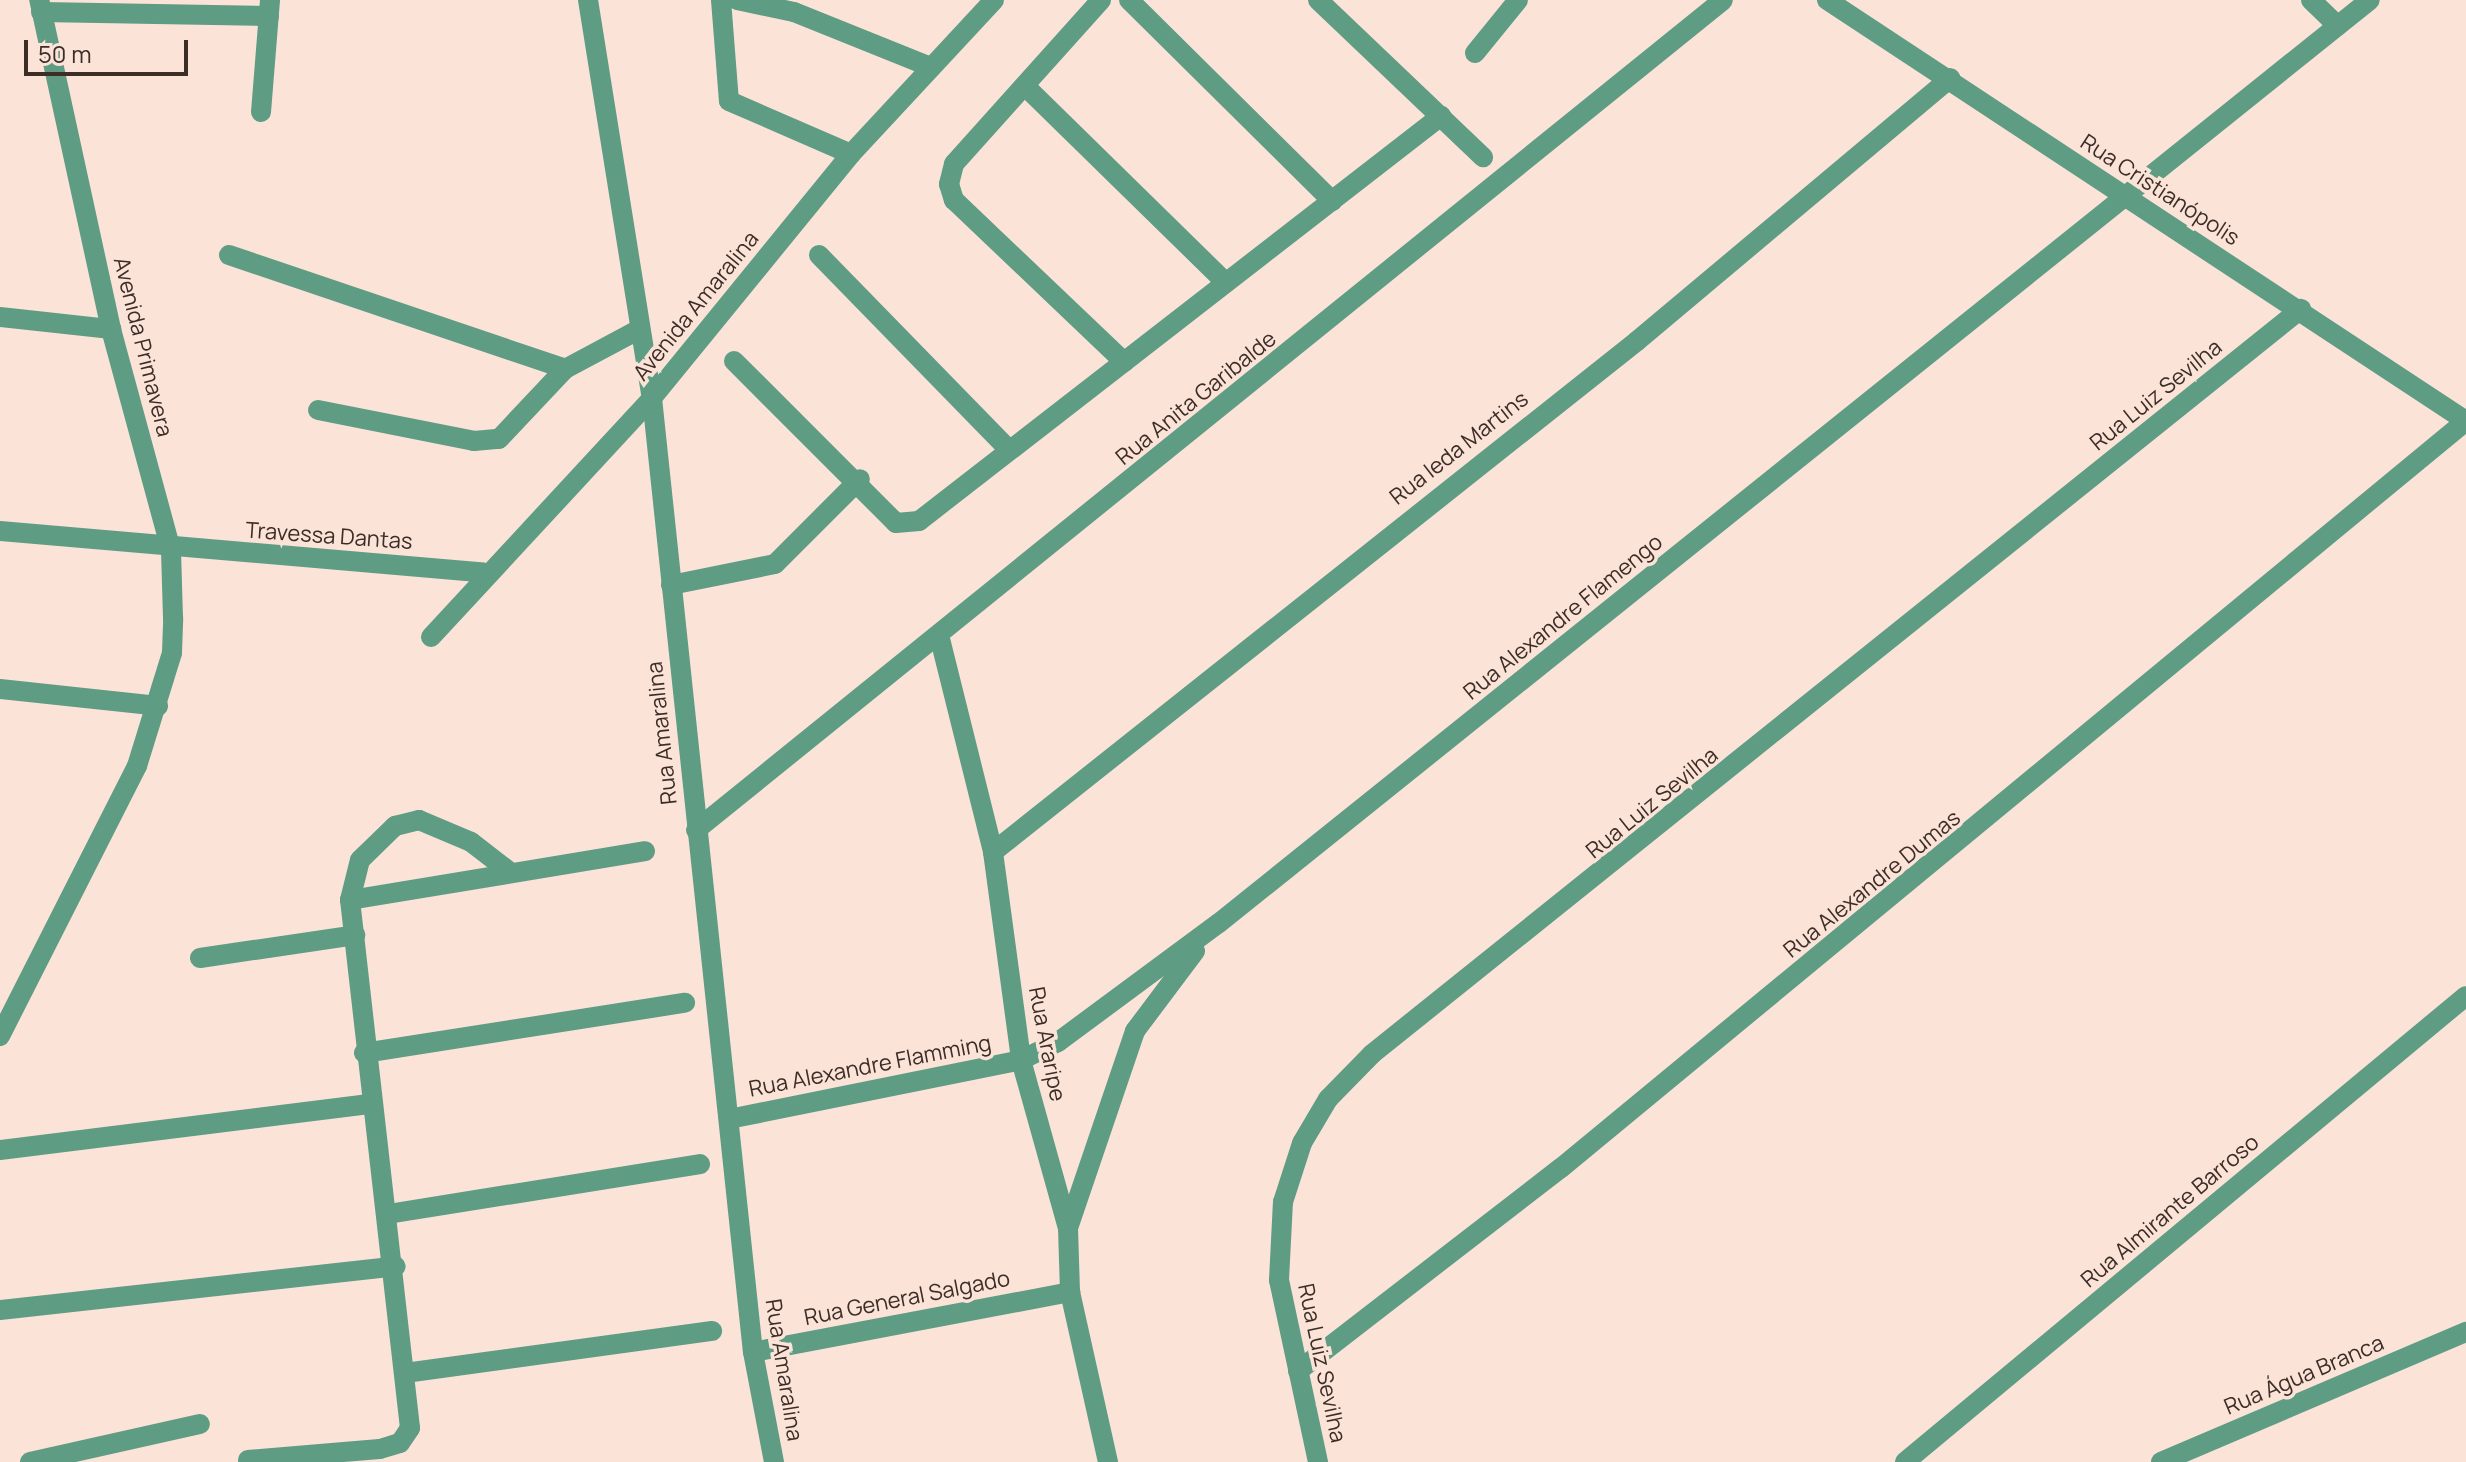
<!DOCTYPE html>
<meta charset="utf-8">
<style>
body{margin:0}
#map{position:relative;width:2466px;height:1462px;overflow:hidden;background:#fbe3d8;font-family:Manrope,sans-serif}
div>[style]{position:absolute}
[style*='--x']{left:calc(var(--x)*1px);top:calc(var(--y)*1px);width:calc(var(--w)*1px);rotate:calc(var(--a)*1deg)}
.minor>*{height:20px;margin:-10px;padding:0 10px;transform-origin:10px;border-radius:10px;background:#5e9c83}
span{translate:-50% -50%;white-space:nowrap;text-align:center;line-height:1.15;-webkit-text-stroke:7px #fbe3d8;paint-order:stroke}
.street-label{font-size:22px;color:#3c2d27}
.scale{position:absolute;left:24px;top:40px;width:164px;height:36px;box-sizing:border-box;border:4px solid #3c2d27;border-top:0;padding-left:10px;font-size:24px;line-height:28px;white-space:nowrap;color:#3c2d27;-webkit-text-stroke:6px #fbe3d8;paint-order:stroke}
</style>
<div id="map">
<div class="minor">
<div style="--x:588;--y:0;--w:403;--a:80.9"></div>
<div style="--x:652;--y:398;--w:959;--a:83.96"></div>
<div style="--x:753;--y:1352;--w:112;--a:79.2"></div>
<div style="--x:721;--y:0;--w:101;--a:85.5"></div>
<div style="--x:729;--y:101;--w:133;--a:23.5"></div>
<div style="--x:737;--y:0;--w:58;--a:11.9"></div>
<div style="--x:794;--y:12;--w:148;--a:21.9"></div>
<div style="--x:1101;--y:0;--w:220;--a:131.9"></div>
<div style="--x:954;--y:164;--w:21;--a:104"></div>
<div style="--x:949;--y:184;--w:17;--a:73"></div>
<div style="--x:954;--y:200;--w:235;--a:43.6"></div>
<div style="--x:1129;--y:0;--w:286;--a:44.7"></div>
<div style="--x:1318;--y:0;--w:228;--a:43.6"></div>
<div style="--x:1827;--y:0;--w:765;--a:33.38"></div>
<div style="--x:2311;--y:0;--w:37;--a:44"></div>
<div style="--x:41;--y:12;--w:228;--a:1"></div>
<div style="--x:1475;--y:53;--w:68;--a:-50.9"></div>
<div style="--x:1025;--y:86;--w:281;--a:44.4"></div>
<div style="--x:261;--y:112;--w:112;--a:-85.4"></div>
<div style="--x:229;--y:255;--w:355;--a:18.7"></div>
<div style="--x:819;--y:255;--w:272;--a:45.7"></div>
<div style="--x:0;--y:317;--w:112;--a:6.2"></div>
<div style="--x:734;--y:361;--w:229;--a:45"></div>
<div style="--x:896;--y:523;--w:23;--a:-5"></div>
<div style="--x:919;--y:521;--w:661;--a:-37.81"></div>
<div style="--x:318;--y:410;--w:159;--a:11.2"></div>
<div style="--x:474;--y:441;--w:25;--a:-5"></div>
<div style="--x:499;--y:439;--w:96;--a:-46.7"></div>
<div style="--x:565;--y:369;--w:83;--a:-28.1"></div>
<div style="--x:0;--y:531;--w:485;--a:4.9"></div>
<div style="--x:671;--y:585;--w:106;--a:-11.4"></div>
<div style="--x:775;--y:564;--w:120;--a:-45"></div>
<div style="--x:939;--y:635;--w:224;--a:76"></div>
<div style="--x:993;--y:852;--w:210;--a:82.3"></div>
<div style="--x:1021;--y:1060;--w:174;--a:74.4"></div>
<div style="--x:1068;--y:1228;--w:64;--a:88.2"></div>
<div style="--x:1070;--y:1292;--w:174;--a:77.4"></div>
<div style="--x:431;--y:637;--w:326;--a:-47.2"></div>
<div style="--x:652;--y:398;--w:315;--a:-50.8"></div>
<div style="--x:851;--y:154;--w:210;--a:-47.1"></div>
<div style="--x:0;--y:689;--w:159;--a:6.1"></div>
<div style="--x:696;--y:830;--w:1320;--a:-38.94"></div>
<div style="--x:993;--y:852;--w:822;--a:-38.43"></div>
<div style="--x:1637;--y:341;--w:409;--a:-40"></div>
<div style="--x:350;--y:900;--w:299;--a:-9.4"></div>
<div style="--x:200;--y:958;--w:157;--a:-8.4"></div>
<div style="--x:0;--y:1036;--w:303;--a:-63.1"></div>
<div style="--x:137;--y:766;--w:118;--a:-72.8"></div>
<div style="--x:172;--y:653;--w:35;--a:-88"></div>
<div style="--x:173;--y:618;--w:68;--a:-91.7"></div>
<div style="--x:171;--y:550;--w:229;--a:-105.2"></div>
<div style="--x:111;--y:329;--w:337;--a:-102.3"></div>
<div style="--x:364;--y:1053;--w:325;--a:-8.9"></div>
<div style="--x:729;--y:1119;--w:298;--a:-11.4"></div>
<div style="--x:1021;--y:1060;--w:41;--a:-25.9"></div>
<div style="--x:1058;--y:1042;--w:200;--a:-36.5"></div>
<div style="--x:1219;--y:923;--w:1475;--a:-38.73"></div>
<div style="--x:0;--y:1150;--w:374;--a:-7.1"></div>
<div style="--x:388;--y:1214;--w:316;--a:-9.1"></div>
<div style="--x:1068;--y:1228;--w:208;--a:-71.2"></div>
<div style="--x:1135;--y:1031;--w:100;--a:-53.1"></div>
<div style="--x:0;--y:1310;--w:398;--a:-6.3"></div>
<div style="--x:753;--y:1352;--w:323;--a:-10.7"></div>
<div style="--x:1298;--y:1371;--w:332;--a:-37.7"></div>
<div style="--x:1561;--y:1168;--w:1173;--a:-39.54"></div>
<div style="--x:405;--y:1373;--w:310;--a:-7.8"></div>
<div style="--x:248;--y:1460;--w:132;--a:-4.8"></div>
<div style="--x:380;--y:1449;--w:21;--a:-17"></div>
<div style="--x:400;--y:1443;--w:18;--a:-56"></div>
<div style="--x:410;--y:1428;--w:531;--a:-96.48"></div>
<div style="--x:350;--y:900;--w:41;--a:-76"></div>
<div style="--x:360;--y:860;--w:49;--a:-44.2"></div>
<div style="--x:395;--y:826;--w:25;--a:-14"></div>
<div style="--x:419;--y:820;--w:56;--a:22.9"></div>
<div style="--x:471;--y:842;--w:49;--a:37.6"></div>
<div style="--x:30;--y:1462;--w:174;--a:-12.6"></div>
<div style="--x:1318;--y:1462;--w:186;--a:-102.1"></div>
<div style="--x:1279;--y:1280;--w:78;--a:-87.1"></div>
<div style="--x:1283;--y:1202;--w:62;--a:-72.1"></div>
<div style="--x:1302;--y:1143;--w:51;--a:-59.4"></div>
<div style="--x:1328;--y:1099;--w:63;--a:-45.6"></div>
<div style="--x:1372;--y:1054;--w:1191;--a:-38.73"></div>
<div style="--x:1905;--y:1462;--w:729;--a:-39.72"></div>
<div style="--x:2161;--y:1462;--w:332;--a:-23.1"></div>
</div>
<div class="street-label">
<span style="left:2160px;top:190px;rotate:33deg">Rua Cristianópolis</span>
<span style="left:696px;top:306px;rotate:-51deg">Avenida Amaralina</span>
<span style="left:143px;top:347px;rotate:76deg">Avenida Primavera</span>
<span style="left:2156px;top:395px;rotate:-39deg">Rua Luiz Sevilha</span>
<span style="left:1196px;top:398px;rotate:-39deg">Rua Anita Garibalde</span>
<span style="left:1459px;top:448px;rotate:-38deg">Rua Ieda Martins</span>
<span style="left:329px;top:536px;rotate:4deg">Travessa Dantas</span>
<span style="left:1563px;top:617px;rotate:-39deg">Rua Alexandre Flamengo</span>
<span style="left:662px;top:733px;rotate:-96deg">Rua Amaralina</span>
<span style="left:1652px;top:803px;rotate:-39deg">Rua Luiz Sevilha</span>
<span style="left:1872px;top:884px;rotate:-39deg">Rua Alexandre Dumas</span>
<span style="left:1047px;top:1044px;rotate:79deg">Rua Araripe</span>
<span style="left:870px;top:1066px;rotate:-11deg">Rua Alexandre Flamming</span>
<span style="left:2170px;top:1211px;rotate:-40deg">Rua Almirante Barroso</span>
<span style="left:907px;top:1298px;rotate:-11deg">Rua General Salgado</span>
<span style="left:1322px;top:1363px;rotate:78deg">Rua Luiz Sevilha</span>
<span style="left:784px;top:1370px;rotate:81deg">Rua Amaralina</span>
<span style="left:2304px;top:1375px;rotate:-23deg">Rua Água Branca</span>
</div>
<div class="scale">50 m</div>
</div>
